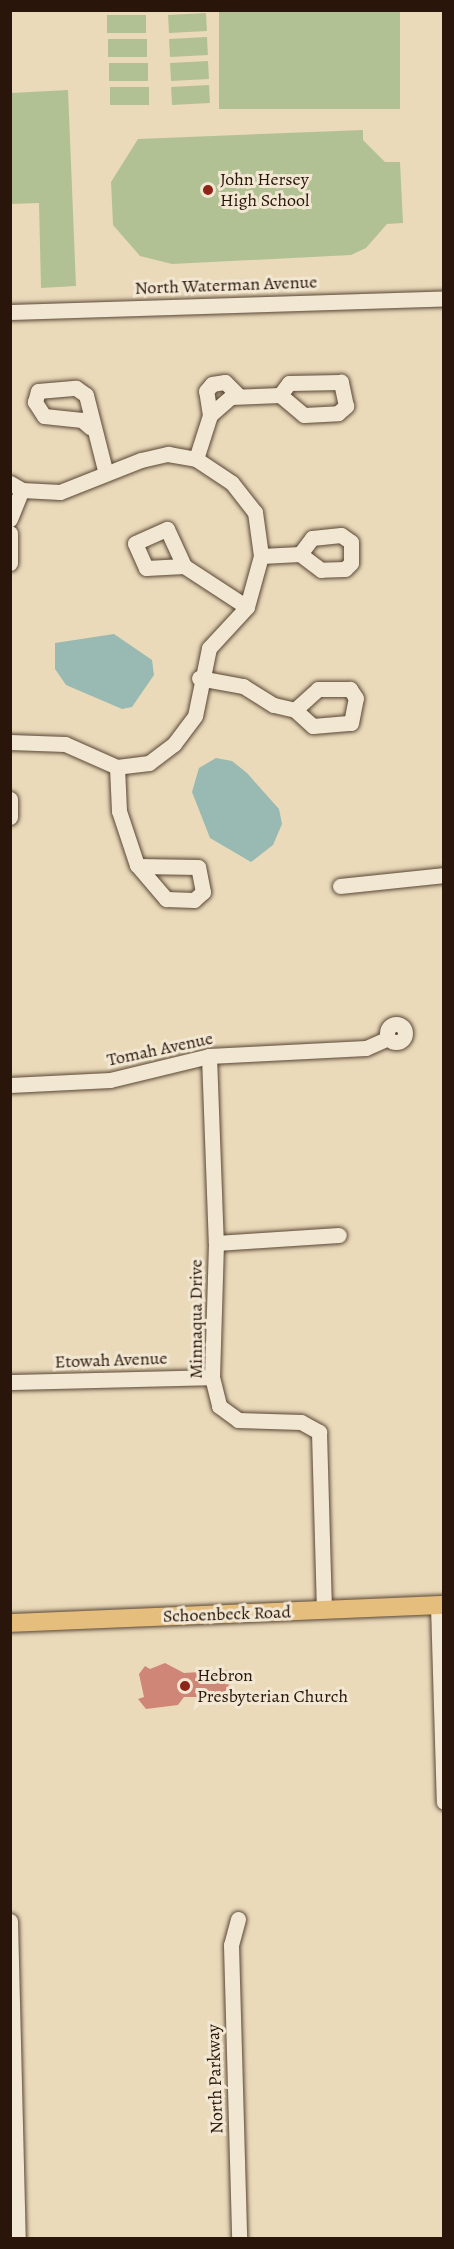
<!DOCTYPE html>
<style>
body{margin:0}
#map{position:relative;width:454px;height:2249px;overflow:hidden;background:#eadaba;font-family:Alegreya,serif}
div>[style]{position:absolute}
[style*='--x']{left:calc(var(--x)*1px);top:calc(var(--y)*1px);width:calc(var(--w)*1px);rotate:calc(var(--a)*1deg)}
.green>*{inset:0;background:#b2c194;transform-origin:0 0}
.water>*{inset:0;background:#98bab2}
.building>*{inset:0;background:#d08677}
.roads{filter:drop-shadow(0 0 2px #594635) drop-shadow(0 0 2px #594635)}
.minor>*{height:15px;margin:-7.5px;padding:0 7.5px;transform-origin:7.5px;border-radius:7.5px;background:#f1e7d2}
.minor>.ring{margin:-7.5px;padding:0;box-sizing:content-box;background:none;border:15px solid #f1e7d2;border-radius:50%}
.major>*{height:18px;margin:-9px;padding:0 9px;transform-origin:9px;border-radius:9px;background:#e5bd7d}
.dots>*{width:16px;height:16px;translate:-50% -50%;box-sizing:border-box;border:3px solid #f1e7d2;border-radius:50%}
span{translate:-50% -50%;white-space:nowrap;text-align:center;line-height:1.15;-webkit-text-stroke:6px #f1e7d2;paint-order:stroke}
.poi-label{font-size:18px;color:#291509}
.left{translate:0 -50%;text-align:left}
.street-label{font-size:18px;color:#291509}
.frame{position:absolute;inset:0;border:12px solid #291509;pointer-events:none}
</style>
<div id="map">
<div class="green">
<div style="left:219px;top:11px;width:181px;height:98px"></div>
<div style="left:206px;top:13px;width:18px;height:38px;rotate:87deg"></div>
<div style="left:146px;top:15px;width:18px;height:39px;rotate:90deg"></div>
<div style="left:207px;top:37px;width:18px;height:38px;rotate:87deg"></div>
<div style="left:147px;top:39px;width:18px;height:39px;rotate:90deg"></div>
<div style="left:208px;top:61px;width:18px;height:38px;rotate:87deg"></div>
<div style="left:148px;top:63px;width:18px;height:39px;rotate:90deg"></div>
<div style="left:209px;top:85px;width:18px;height:38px;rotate:87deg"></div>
<div style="left:149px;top:87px;width:18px;height:39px;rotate:90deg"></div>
<div style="clip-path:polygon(68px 90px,76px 286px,41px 288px,39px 203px,11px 204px,11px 93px)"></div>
<div style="clip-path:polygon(363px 130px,363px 140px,385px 162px,400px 162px,403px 223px,387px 224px,366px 248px,351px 255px,172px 264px,140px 256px,113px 225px,111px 182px,138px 139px)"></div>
</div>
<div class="water">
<div style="clip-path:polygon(114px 634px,152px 660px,154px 675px,132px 707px,122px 709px,66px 685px,55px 669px,55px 643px)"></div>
<div style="clip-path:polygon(216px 758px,232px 761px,247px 773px,279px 809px,282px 824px,273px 845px,251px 862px,210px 838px,192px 792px,199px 768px)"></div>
</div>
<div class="building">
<div style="clip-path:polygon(165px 1663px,184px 1673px,228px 1670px,229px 1697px,184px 1697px,178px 1705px,146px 1709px,138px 1699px,144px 1697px,139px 1674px,145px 1666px,150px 1669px)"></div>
</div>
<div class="roads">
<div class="minor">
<div style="--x:10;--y:312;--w:434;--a:-1.8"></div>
<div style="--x:210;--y:415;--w:24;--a:-99"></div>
<div style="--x:206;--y:391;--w:9;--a:-49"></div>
<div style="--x:212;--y:384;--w:13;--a:-9"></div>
<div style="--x:225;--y:382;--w:18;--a:45"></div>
<div style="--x:90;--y:427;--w:11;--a:-139"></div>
<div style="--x:82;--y:420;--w:38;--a:-174"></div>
<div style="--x:44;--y:416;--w:17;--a:-123"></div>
<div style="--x:35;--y:402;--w:11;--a:-75"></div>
<div style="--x:38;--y:391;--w:38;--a:-5"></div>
<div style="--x:76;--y:388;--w:12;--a:35"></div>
<div style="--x:86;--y:395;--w:77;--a:75.8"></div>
<div style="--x:196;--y:459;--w:46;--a:-72.3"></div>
<div style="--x:210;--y:415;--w:28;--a:-41"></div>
<div style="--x:231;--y:397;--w:49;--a:-2.3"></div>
<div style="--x:280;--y:395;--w:31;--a:40"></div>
<div style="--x:304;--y:415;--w:34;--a:-3"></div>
<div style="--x:338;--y:413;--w:11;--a:-41"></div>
<div style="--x:346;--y:406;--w:25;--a:-102"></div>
<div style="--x:341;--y:382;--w:52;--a:178.9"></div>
<div style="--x:289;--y:383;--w:15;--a:127"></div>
<div style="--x:10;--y:483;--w:14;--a:30"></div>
<div style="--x:22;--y:490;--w:38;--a:3"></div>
<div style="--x:60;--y:492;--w:87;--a:-21.6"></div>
<div style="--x:141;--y:460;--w:28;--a:-13"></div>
<div style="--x:168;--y:454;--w:28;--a:10"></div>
<div style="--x:196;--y:459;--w:43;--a:33.7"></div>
<div style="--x:232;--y:483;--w:37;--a:52"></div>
<div style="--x:255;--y:512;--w:44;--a:82.2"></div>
<div style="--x:261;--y:556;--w:53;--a:105.4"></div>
<div style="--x:247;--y:607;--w:56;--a:132.8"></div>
<div style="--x:209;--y:648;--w:69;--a:101.6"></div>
<div style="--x:195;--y:716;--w:35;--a:127"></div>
<div style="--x:174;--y:744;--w:31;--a:143"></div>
<div style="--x:149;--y:763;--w:32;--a:173"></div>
<div style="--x:117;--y:767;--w:57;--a:-156.1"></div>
<div style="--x:65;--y:744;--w:55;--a:-177.9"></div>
<div style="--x:10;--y:519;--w:31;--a:-68"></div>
<div style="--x:10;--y:533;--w:30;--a:90"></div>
<div style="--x:341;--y:535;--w:12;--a:35"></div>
<div style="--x:351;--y:542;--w:21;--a:90"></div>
<div style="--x:351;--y:563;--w:8;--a:135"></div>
<div style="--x:345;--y:569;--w:24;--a:178"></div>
<div style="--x:321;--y:570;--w:26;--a:-143"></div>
<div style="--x:300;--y:554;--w:20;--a:-53"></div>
<div style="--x:312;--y:538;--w:29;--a:-6"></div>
<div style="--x:261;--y:556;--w:39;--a:-3"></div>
<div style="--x:184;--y:566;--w:38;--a:177"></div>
<div style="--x:146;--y:568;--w:27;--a:-114"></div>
<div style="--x:135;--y:543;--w:35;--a:-24"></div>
<div style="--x:167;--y:529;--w:41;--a:65.3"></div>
<div style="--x:184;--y:566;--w:75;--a:33.1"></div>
<div style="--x:199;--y:678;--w:45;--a:10.3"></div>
<div style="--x:243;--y:686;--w:36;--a:32"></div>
<div style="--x:274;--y:705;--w:22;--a:13"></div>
<div style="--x:295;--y:710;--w:24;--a:42"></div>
<div style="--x:313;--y:726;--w:38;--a:-5"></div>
<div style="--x:351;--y:723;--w:25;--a:-79"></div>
<div style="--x:356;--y:698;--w:11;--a:-124"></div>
<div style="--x:350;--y:689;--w:32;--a:180"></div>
<div style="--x:318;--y:689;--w:31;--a:138"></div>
<div style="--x:117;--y:767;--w:44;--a:87.4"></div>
<div style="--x:119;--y:811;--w:57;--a:71.6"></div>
<div style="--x:137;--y:865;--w:45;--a:49.5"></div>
<div style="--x:166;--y:899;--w:28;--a:2"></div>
<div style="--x:194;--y:900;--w:12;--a:-42"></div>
<div style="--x:203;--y:892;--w:25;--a:-101"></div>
<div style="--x:198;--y:867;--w:59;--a:-179"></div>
<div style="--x:10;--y:799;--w:18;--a:90"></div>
<div style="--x:340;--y:886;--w:105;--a:-6"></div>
<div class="ring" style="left:387px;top:1024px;width:3px;height:3px"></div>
<div style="--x:209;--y:1056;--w:187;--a:87.9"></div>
<div style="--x:216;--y:1243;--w:134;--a:91.7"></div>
<div style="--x:212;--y:1377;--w:30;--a:76"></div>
<div style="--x:219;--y:1406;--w:24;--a:36"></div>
<div style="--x:238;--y:1420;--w:63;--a:1.8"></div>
<div style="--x:301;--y:1422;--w:21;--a:29"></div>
<div style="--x:319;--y:1432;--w:178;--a:88.4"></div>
<div style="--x:10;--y:1085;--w:100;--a:-2.9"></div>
<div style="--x:110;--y:1080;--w:102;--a:-13.6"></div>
<div style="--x:209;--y:1056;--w:157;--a:-2.9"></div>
<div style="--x:366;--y:1048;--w:24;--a:-24"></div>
<div style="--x:216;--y:1243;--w:123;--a:-3.7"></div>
<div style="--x:10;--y:1382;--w:202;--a:-1.4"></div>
<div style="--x:438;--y:1605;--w:197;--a:88.3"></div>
<div style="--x:238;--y:1919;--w:27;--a:105"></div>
<div style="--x:231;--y:1945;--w:293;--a:88.4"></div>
<div style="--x:10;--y:1921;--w:317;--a:88.6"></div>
</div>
<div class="major">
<div style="--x:10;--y:1623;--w:434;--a:-2.4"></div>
</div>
</div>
<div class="dots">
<div style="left:208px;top:190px;background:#8f2418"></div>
<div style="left:185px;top:1686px;background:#8f2418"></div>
</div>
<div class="poi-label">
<span class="left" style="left:220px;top:190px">John Hersey<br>High School</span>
<span class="left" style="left:197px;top:1686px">Hebron<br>Presbyterian Church</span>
</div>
<div class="street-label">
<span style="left:226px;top:285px;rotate:-2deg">North Waterman Avenue</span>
<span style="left:160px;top:1049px;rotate:-12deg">Tomah Avenue</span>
<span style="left:196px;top:1319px;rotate:-90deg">Minnaqua Drive</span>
<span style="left:111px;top:1360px;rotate:-2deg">Etowah Avenue</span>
<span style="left:227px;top:1614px;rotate:-2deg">Schoenbeck Road</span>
<span style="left:215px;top:2079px;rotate:-92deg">North Parkway</span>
</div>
<div class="frame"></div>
</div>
